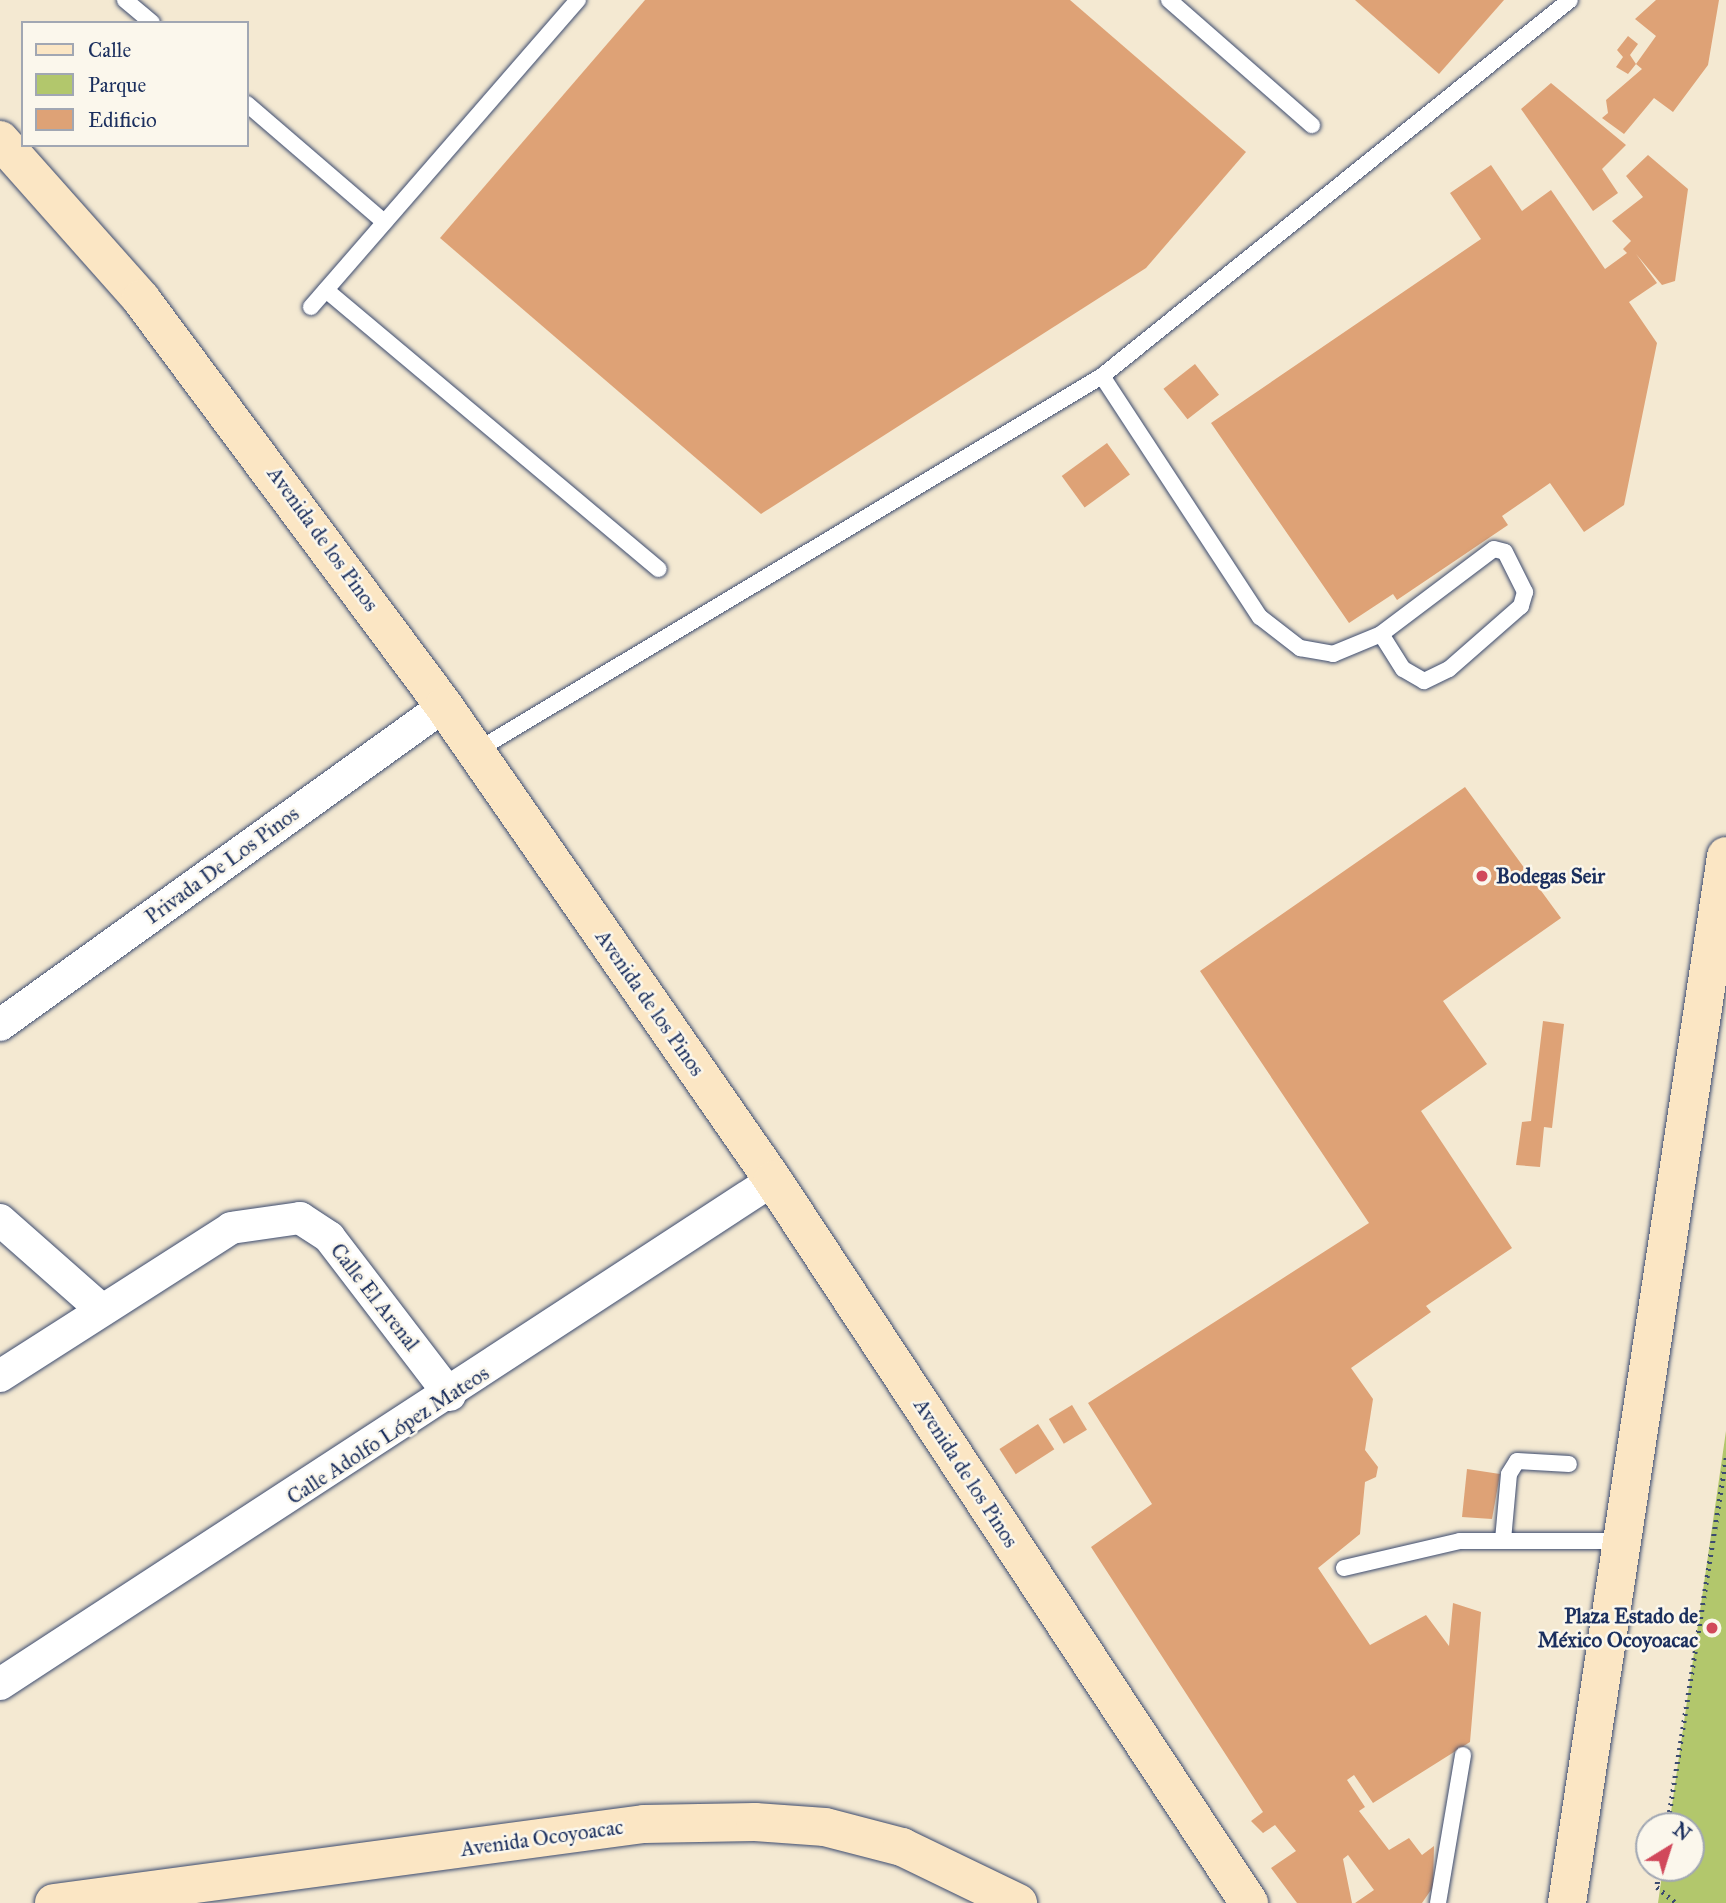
<!DOCTYPE html>
<meta charset="utf-8">
<style>
body{margin:0}
#map{position:relative;width:1726px;height:1903px;overflow:hidden;background:#f4e9d2;font-family:"IM FELL Great Primer",serif}
div>[style]{position:absolute}
[style*='--x']{left:calc(var(--x)*1px);top:calc(var(--y)*1px);width:calc(var(--w)*1px);rotate:calc(var(--a)*1deg)}
.green>*{inset:0;background:#b2c76c}
.building>*{inset:0;background:#dea276;transform-origin:0 0}
.path>*{height:4.5px;margin-top:-2.25px;transform-origin:0;background:repeating-linear-gradient(90deg,#3c4b6f 0 2px,transparent 0 7px)}
.roads{filter:drop-shadow(0 0 2px #3c4b6f) drop-shadow(0 0 2px #3c4b6f)}
.lane>*{height:16px;margin:-8px;padding:0 8px;transform-origin:8px;border-radius:8px;background:#fff}
.street>*{height:32px;margin:-16px;padding:0 16px;transform-origin:16px;border-radius:16px;background:#fff}
.secondary>*{height:38px;margin:-19px;padding:0 19px;transform-origin:19px;border-radius:19px;background:#fbe6c4}
.dots>*{width:19px;height:19px;translate:-50% -50%;box-sizing:border-box;border:4px solid #fbf7ec;border-radius:50%}
span{translate:-50% -50%;white-space:nowrap;text-align:center;line-height:1.15;-webkit-text-stroke:5px #fbf7ec;paint-order:stroke}
.street-label{font-size:21px;color:#1b2f5e}
.poi-label{font-size:21px;color:#1b2f5e;font-weight:700}
.left{translate:0 -50%;text-align:left}
.right{translate:-100% -50%;text-align:right}
.legend{position:absolute;left:21px;top:21px;width:228px;height:126px;box-sizing:border-box;background:#fbf7ec;border:2px solid #a1a7b3;margin:0;padding:9px 12px;list-style:none;font-size:21px;color:#1b2f5e}
.legend li{display:flex;align-items:center;gap:14px;height:35px}
.legend b{width:35px;border:2px solid #a1a7b3}
.north{position:absolute;left:1635px;top:1812px;width:70px;height:70px;box-sizing:border-box;background:#fbf7ec;border:2px solid #a1a7b3;border-radius:50%;rotate:38deg;font-size:19px;font-weight:700;line-height:28px;text-align:center;color:#1b2f5e}
.north::after{content:'';display:block;margin:auto;width:24px;height:32px;background:#d1495b;clip-path:polygon(50% 0,100% 100%,50% 72%,0 100%)}
</style>
<div id="map">
<div class="green">
<div style="clip-path:polygon(1726px 1431px,1726px 1903px,1658px 1903px,1663px 1868px,1691px 1868px,1691px 1826px,1669px 1826px)"></div>
</div>
<div class="building">
<div style="clip-path:polygon(645px 0,1070px 0,1246px 152px,1146px 268px,761px 514px,440px 238px)"></div>
<div style="clip-path:polygon(1355px 0,1504px 0,1439px 74px)"></div>
<div style="clip-path:polygon(1656px 0,1719px 0,1708px 65px,1673px 112px,1654px 98px,1624px 134px,1602px 118px,1608px 113px,1606px 100px,1642px 69px,1636px 64px,1628px 74px,1616px 67px,1623px 57px,1617px 50px,1628px 36px,1638px 44px,1630px 55px,1636px 64px,1656px 36px,1635px 19px)"></div>
<div style="clip-path:polygon(1551px 83px,1626px 145px,1602px 169px,1618px 193px,1593px 211px,1521px 109px)"></div>
<div style="clip-path:polygon(1648px 155px,1688px 189px,1675px 281px,1662px 285px,1636px 254px,1657px 283px,1629px 302px,1657px 343px,1624px 505px,1584px 532px,1550px 483px,1502px 516px,1508px 525px,1397px 600px,1393px 594px,1349px 623px,1211px 423px,1481px 239px,1450px 193px,1491px 165px,1522px 211px,1551px 190px,1605px 269px,1627px 253px,1623px 249px,1631px 241px,1612px 221px,1643px 197px,1626px 176px)"></div>
<div style="left:1195px;top:364px;width:39px;height:40px;rotate:52deg"></div>
<div style="left:1107px;top:443px;width:39px;height:56px;rotate:54deg"></div>
<div style="clip-path:polygon(1465px 787px,1561px 918px,1443px 1001px,1487px 1064px,1421px 1111px,1512px 1248px,1426px 1306px,1431px 1312px,1351px 1368px,1373px 1399px,1365px 1450px,1378px 1467px,1376px 1477px,1365px 1482px,1360px 1534px,1318px 1568px,1370px 1645px,1426px 1615px,1449px 1646px,1453px 1603px,1481px 1612px,1470px 1742px,1373px 1803px,1354px 1775px,1347px 1780px,1365px 1807px,1359px 1811px,1389px 1850px,1409px 1838px,1422px 1855px,1434px 1846px,1433px 1887px,1422px 1903px,1355px 1903px,1374px 1890px,1348px 1855px,1343px 1859px,1352px 1903px,1297px 1903px,1271px 1868px,1296px 1851px,1275px 1825px,1263px 1833px,1251px 1821px,1263px 1812px,1091px 1547px,1152px 1504px,1088px 1403px,1369px 1223px,1200px 971px)"></div>
<div style="clip-path:polygon(1543px 1021px,1564px 1024px,1552px 1128px,1544px 1127px,1540px 1167px,1516px 1165px,1522px 1122px,1531px 1121px)"></div>
<div style="left:1072px;top:1405px;width:29px;height:27px;rotate:59deg"></div>
<div style="left:1038px;top:1424px;width:30px;height:46px;rotate:57deg"></div>
<div style="clip-path:polygon(1467px 1469px,1500px 1474px,1492px 1519px,1462px 1517px)"></div>
</div>
<div class="path">
<div style="--x:1667;--y:1826;--w:374;--a:-80.9"></div>
<div style="--x:1660;--y:1868;--w:19;--a:99"></div>
<div style="--x:1657;--y:1887;--w:25;--a:40"></div>
</div>
<div class="roads">
<div class="lane">
<div style="--x:125;--y:0;--w:35;--a:40"></div>
<div style="--x:1169;--y:0;--w:190;--a:41.2"></div>
<div style="--x:247;--y:104;--w:181;--a:40.7"></div>
<div style="--x:326;--y:290;--w:434;--a:40"></div>
<div style="--x:311;--y:307;--w:407;--a:-49"></div>
<div style="--x:1102;--y:376;--w:288;--a:56.8"></div>
<div style="--x:1260;--y:617;--w:51;--a:37.8"></div>
<div style="--x:1300;--y:648;--w:34;--a:10"></div>
<div style="--x:1333;--y:654;--w:52;--a:-22.6"></div>
<div style="--x:1381;--y:634;--w:141;--a:-37"></div>
<div style="--x:1494;--y:549;--w:11;--a:15"></div>
<div style="--x:1505;--y:552;--w:45;--a:63.4"></div>
<div style="--x:1525;--y:592;--w:15;--a:106"></div>
<div style="--x:1521;--y:606;--w:96;--a:138.8"></div>
<div style="--x:1449;--y:669;--w:28;--a:154"></div>
<div style="--x:1424;--y:681;--w:24;--a:-150"></div>
<div style="--x:1403;--y:669;--w:41;--a:-122.2"></div>
<div style="--x:476;--y:751;--w:730;--a:-30.92"></div>
<div style="--x:1102;--y:376;--w:600;--a:-38.78"></div>
<div style="--x:1503;--y:1540;--w:66;--a:-84.8"></div>
<div style="--x:1509;--y:1474;--w:15;--a:-58"></div>
<div style="--x:1517;--y:1461;--w:52;--a:3.3"></div>
<div style="--x:1344;--y:1568;--w:119;--a:-13.1"></div>
<div style="--x:1460;--y:1541;--w:162;--a:0"></div>
<div style="--x:1438;--y:1903;--w:150;--a:-80.4"></div>
</div>
<div class="street">
<div style="--x:0;--y:1025;--w:547;--a:-35.7"></div>
<div style="--x:0;--y:1220;--w:136;--a:41.4"></div>
<div style="--x:0;--y:1376;--w:274;--a:-32.6"></div>
<div style="--x:231;--y:1228;--w:70;--a:-8.2"></div>
<div style="--x:300;--y:1218;--w:35;--a:33"></div>
<div style="--x:329;--y:1237;--w:199;--a:52.6"></div>
<div style="--x:0;--y:1684;--w:923;--a:-33.1"></div>
</div>
<div class="secondary">
<div style="--x:0;--y:140;--w:213;--a:48.4"></div>
<div style="--x:141;--y:299;--w:507;--a:53.33"></div>
<div style="--x:444;--y:706;--w:577;--a:55.24"></div>
<div style="--x:773;--y:1180;--w:866;--a:56.64"></div>
<div style="--x:54;--y:1903;--w:595;--a:-7.63"></div>
<div style="--x:644;--y:1824;--w:111;--a:-1"></div>
<div style="--x:755;--y:1822;--w:70;--a:4.1"></div>
<div style="--x:825;--y:1827;--w:80;--a:14.6"></div>
<div style="--x:902;--y:1847;--w:129;--a:25.8"></div>
<div style="--x:1567;--y:1903;--w:1059;--a:-81.36"></div>
</div>
</div>
<div class="dots">
<div style="left:1482px;top:876px;background:#d1495b"></div>
<div style="left:1712px;top:1628px;background:#d1495b"></div>
</div>
<div class="street-label">
<span style="left:323px;top:539px;rotate:54deg">Avenida de los Pinos</span>
<span style="left:222px;top:865px;rotate:-36deg">Privada De Los Pinos</span>
<span style="left:650px;top:1003px;rotate:55deg">Avenida de los Pinos</span>
<span style="left:375px;top:1297px;rotate:52deg">Calle El Arenal</span>
<span style="left:388px;top:1435px;rotate:-33deg">Calle Adolfo López Mateos</span>
<span style="left:966px;top:1473px;rotate:57deg">Avenida de los Pinos</span>
<span style="left:542px;top:1838px;rotate:-8deg">Avenida Ocoyoacac</span>
</div>
<div class="poi-label">
<span class="left" style="left:1496px;top:876px">Bodegas Seir</span>
<span class="right" style="left:1698px;top:1628px">Plaza Estado de<br>México Ocoyoacac</span>
</div>
<ul class="legend">
<li><b style="height:9px;background:#fbe6c4"></b>Calle</li>
<li><b style="height:19px;background:#b2c76c"></b>Parque</li>
<li><b style="height:19px;background:#dea276"></b>Edificio</li>
</ul>
<div class="north">N</div>
</div>
